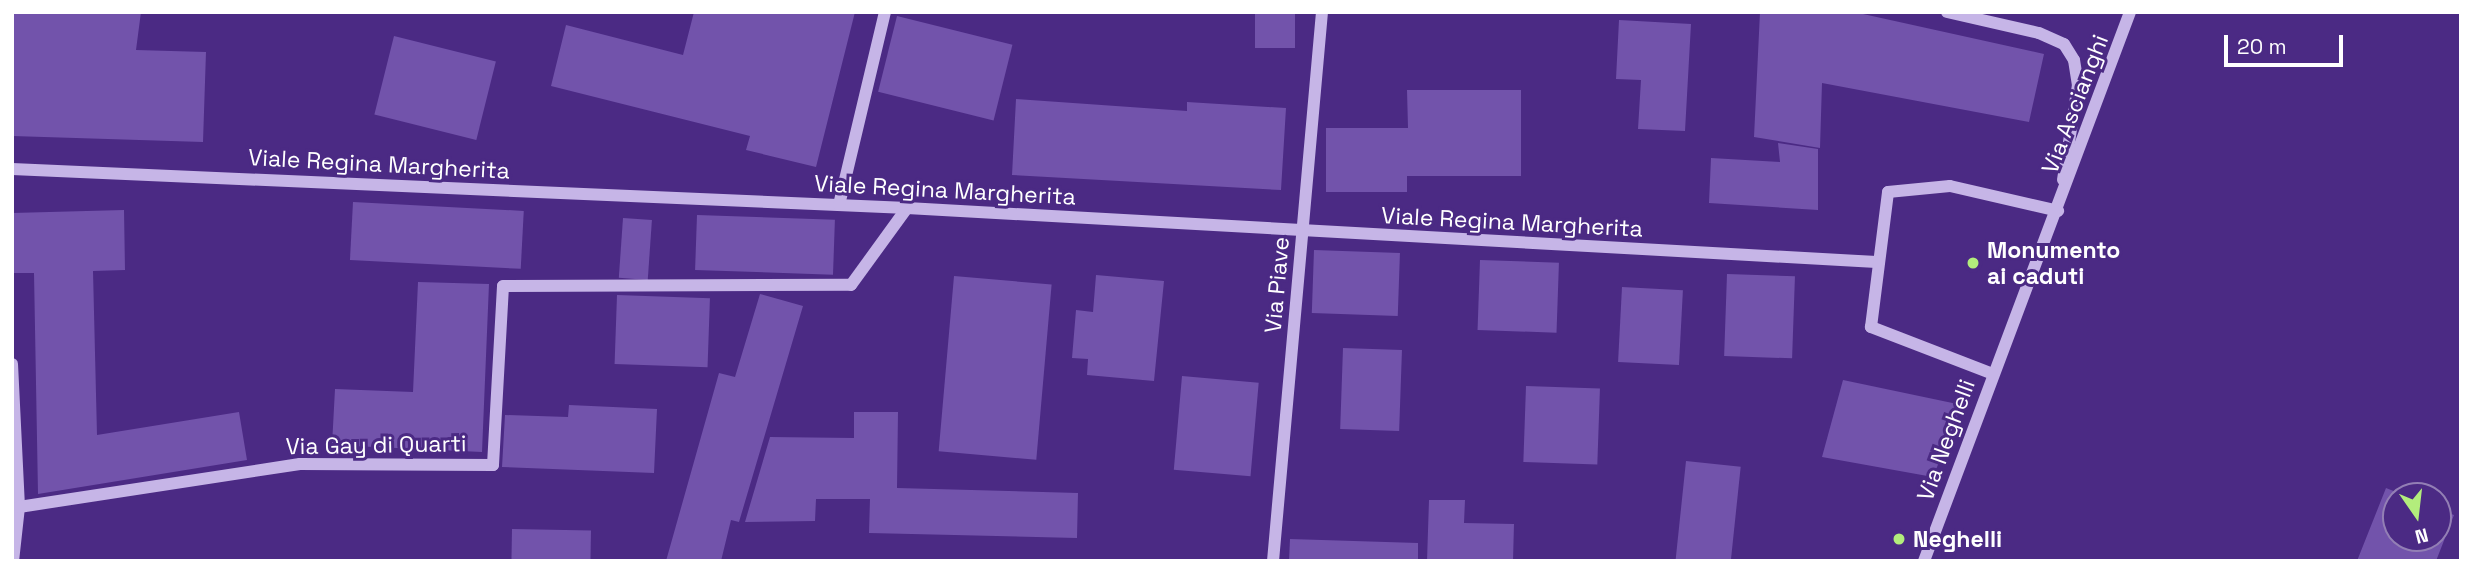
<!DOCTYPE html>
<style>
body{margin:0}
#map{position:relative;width:2473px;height:573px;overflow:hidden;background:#4b2a84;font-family:"Space Grotesk",sans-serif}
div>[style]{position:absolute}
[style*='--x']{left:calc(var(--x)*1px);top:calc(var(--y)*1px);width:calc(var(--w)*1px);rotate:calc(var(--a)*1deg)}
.building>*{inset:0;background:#7253ab;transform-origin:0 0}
.minor>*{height:12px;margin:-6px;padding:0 6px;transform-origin:6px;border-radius:6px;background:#c6b5e7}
.dots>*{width:19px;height:19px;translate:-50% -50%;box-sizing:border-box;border:4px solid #4b2a84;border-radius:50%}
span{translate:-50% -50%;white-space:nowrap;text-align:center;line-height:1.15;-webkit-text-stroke:6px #4b2a84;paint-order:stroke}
.street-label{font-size:23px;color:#fff}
.poi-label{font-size:23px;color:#fff;font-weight:700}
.left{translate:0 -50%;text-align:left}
.frame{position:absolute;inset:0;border:14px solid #fff;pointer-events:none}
.north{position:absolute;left:2382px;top:482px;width:70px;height:70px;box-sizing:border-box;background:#4b2a84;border:2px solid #937fb5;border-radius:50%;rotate:166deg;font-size:19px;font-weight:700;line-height:28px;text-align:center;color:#fff}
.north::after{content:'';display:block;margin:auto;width:24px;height:32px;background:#b3ed7c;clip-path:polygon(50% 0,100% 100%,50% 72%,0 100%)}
.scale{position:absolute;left:2224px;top:35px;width:119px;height:32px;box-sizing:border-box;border:4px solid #fff;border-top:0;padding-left:9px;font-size:21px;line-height:24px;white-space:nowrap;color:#fff;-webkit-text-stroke:5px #4b2a84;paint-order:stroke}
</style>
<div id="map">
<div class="building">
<div style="clip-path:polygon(12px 12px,141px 12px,136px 50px,206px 52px,203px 142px,12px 136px)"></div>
<div style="clip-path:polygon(694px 12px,855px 12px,816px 167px,746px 150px,750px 136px,551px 86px,566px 25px,683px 55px)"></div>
<div style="left:1255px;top:12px;width:40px;height:36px"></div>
<div style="clip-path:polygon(1760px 12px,1854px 12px,2044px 54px,2029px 122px,1822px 83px,1820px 148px,1754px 137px)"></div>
<div style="left:897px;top:16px;width:119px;height:78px;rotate:14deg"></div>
<div style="clip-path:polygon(1619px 20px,1691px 24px,1685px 131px,1638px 129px,1641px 80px,1616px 79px)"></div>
<div style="left:394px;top:36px;width:105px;height:81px;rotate:14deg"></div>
<div style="clip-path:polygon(1407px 90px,1521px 90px,1521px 176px,1407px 176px,1407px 192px,1326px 192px,1326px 128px,1408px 128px)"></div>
<div style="clip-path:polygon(1016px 99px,1187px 111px,1187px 102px,1286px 108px,1281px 190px,1012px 175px)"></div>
<div style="clip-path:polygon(1778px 143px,1818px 149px,1818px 210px,1709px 203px,1711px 158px,1780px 162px)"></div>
<div style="left:353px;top:202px;width:171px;height:58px;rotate:3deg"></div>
<div style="clip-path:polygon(124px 210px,125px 270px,93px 271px,97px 435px,239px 412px,247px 460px,38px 494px,34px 273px,12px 273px,12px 213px)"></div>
<div style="left:697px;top:215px;width:138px;height:55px;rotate:2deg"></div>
<div style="left:623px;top:218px;width:29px;height:60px;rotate:4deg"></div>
<div style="left:1314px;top:250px;width:86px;height:63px;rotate:2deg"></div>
<div style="left:1480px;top:260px;width:79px;height:70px;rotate:2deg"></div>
<div style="left:1727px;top:274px;width:68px;height:82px;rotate:2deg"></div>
<div style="clip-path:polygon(1096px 275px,1164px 281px,1154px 381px,1087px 375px,1088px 359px,1072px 358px,1076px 310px,1093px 312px)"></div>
<div style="left:954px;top:276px;width:98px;height:176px;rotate:5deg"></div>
<div style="clip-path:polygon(418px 282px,489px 284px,482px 452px,332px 445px,335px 389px,413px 392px)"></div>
<div style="left:1622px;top:287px;width:61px;height:75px;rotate:3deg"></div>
<div style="clip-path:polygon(760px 294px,803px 306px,739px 522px,731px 520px,721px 561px,666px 561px,719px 373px,735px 377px)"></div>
<div style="left:617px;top:295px;width:93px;height:69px;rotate:2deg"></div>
<div style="left:1343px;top:348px;width:59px;height:81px;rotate:2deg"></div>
<div style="left:1182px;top:376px;width:77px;height:94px;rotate:5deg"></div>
<div style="clip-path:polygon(1843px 380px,1962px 405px,1933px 477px,1822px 457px)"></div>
<div style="left:1526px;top:386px;width:74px;height:76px;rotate:2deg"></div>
<div style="clip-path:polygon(569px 405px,657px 409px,654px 473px,502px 467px,505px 415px,568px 417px)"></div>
<div style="clip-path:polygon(854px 412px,898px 412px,897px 488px,1078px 493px,1077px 538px,869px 533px,870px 499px,816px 499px,815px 521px,745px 522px,770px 437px,854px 438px)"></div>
<div style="left:1686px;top:461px;width:55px;height:101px;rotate:6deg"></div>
<div style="clip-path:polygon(2386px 488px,2406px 496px,2396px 496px,2396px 538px,2438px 538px,2438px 509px,2454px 515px,2436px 561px,2357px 561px)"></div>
<div style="clip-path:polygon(1429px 500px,1465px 500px,1464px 523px,1514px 524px,1513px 561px,1427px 561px)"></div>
<div style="left:512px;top:529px;width:79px;height:32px;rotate:1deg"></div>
<div style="clip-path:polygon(1290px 539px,1418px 543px,1418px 561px,1289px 561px)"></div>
</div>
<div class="minor">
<div style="--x:1947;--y:12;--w:94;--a:12.9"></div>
<div style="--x:2039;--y:33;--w:27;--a:24"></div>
<div style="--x:2064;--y:44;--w:19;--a:58"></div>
<div style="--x:2074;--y:60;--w:25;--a:81"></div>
<div style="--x:2078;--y:85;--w:96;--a:99"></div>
<div style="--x:12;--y:169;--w:896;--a:2.5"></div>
<div style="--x:907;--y:208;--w:971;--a:3.19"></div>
<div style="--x:839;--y:205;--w:198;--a:-76.6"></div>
<div style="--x:12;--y:364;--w:143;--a:87.2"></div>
<div style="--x:19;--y:507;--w:54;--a:96.3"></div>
<div style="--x:1993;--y:374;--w:131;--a:-158.9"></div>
<div style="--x:1871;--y:327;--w:136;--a:-82.8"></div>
<div style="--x:1888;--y:192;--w:62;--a:-5.5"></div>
<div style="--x:1950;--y:186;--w:111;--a:13"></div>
<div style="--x:19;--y:507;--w:284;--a:-8.7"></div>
<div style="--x:300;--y:464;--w:193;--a:0.3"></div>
<div style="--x:493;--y:465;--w:179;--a:-86.8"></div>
<div style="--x:503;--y:286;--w:348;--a:-0.2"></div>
<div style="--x:851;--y:285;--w:95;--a:-54"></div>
<div style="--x:1273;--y:561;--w:551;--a:-84.9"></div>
<div style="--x:1924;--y:561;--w:586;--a:-69.43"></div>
</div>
<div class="dots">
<div style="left:1973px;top:263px;background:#b3ed7c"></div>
<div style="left:1899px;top:539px;background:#b3ed7c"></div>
</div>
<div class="street-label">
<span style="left:2075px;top:104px;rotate:-69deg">Via Ascianghi</span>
<span style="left:379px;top:164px;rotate:3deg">Viale Regina Margherita</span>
<span style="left:945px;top:190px;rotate:3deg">Viale Regina Margherita</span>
<span style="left:1512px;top:222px;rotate:3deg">Viale Regina Margherita</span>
<span style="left:1277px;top:285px;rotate:-85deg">Via Piave</span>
<span style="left:1946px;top:440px;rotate:-70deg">Via Neghelli</span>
<span style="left:376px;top:445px;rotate:-1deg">Via Gay di Quarti</span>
</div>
<div class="poi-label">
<span class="left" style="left:1987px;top:263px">Monumento<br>ai caduti</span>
<span class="left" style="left:1913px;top:539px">Neghelli</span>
</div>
<div class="frame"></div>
<div class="north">N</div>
<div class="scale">20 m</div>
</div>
